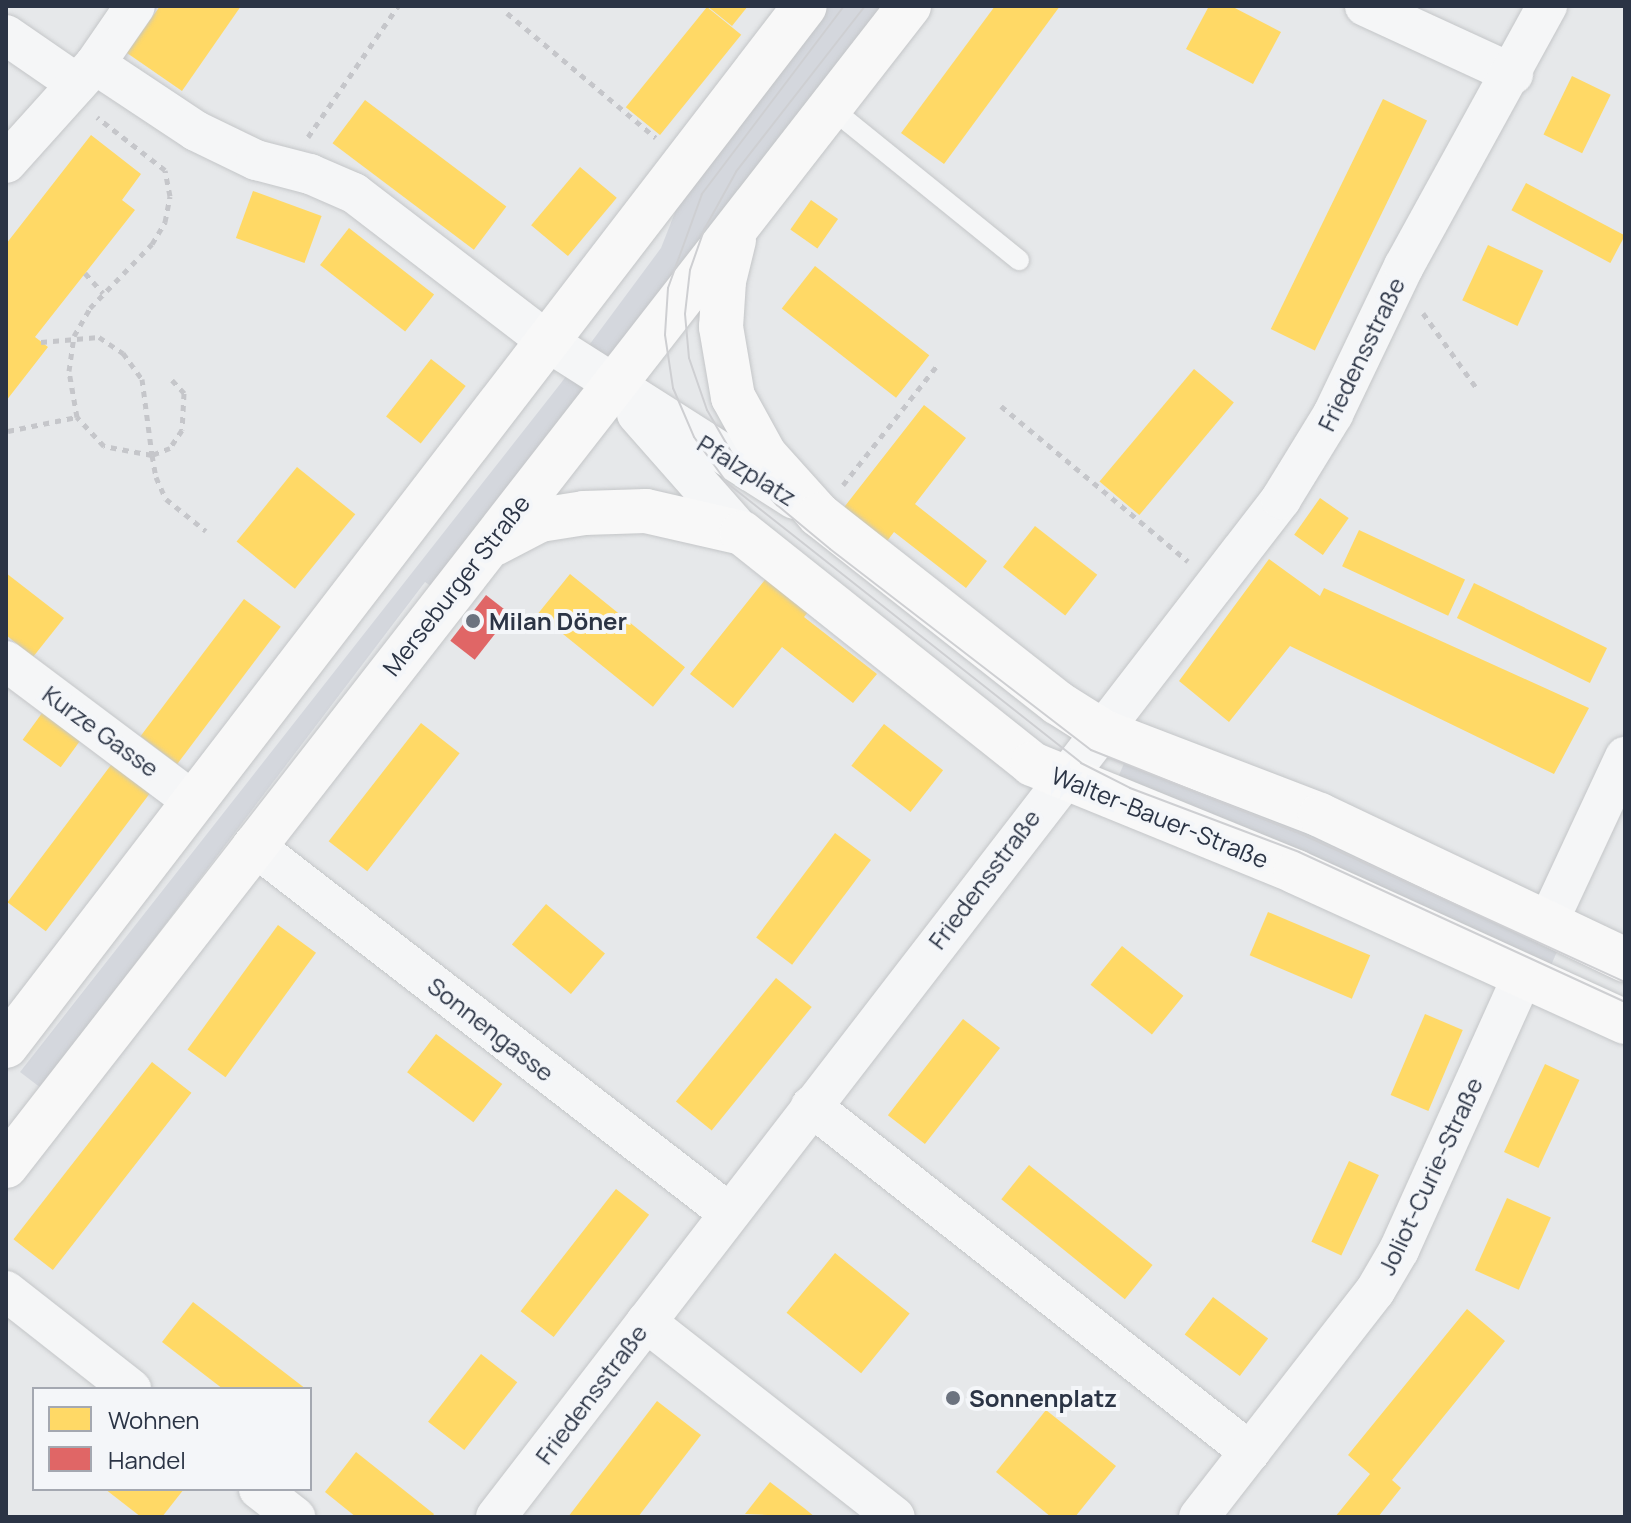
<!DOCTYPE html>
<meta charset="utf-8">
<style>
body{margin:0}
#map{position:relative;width:1631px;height:1523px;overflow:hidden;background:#e6e8ea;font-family:Manrope,sans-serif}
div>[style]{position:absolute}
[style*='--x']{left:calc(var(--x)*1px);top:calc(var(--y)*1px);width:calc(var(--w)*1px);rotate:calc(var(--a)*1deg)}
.built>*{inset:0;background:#d4d7dd;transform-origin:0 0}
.homes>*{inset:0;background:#ffd966;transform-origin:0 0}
.shops>*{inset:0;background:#e06666;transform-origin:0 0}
.path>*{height:5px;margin-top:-2.5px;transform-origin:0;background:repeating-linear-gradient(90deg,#c5c6ca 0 6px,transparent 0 12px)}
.roads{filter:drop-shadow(0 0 2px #c4c6c8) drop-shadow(0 0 2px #c4c6c8)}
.lane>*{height:20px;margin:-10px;padding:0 10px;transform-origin:10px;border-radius:10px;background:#f5f6f7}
.street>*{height:40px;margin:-20px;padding:0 20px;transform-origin:20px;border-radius:20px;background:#f5f6f7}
.secondary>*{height:44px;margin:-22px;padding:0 22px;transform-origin:22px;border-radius:22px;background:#f8f8f8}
.tram>*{height:2px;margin:-1px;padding:0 1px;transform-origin:1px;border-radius:1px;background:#cecfd2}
.dots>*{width:22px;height:22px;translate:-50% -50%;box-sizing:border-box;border:4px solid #f4f6f9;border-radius:50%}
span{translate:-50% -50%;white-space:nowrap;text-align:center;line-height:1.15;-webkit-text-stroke:8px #f4f6f9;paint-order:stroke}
.street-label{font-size:24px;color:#2b3445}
.poi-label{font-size:24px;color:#2b3445;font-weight:700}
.left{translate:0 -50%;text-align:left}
.frame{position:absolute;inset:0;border:8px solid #2b3445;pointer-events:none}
.legend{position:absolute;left:32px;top:1387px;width:280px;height:104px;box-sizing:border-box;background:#f4f6f9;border:2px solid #a4a8b1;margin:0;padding:10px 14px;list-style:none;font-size:24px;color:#2b3445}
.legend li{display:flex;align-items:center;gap:16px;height:40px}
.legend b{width:40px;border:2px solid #a4a8b1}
</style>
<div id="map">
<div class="built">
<div style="clip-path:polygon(828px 6px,890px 6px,437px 590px,425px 582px,41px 1088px,20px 1072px,561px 383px,661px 248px,683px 192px)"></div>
<div style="left:1128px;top:754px;width:472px;height:40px;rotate:23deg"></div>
</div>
<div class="homes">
<div style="clip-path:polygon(160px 6px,241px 6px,182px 91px,127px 53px)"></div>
<div style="clip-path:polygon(707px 6px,748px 6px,732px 26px)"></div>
<div style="clip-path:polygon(995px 6px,1060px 6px,944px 164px,901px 133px)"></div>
<div style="clip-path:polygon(1209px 6px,1231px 6px,1281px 32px,1253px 84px,1186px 49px)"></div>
<div style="left:707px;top:7px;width:44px;height:129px;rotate:39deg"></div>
<div style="left:1572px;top:76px;width:43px;height:65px;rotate:26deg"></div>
<div style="left:1383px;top:99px;width:49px;height:256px;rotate:26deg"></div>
<div style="left:365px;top:100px;width:177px;height:54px;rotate:37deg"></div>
<div style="clip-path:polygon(91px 135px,141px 174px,122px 200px,135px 210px,35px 337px,48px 347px,6px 401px,6px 244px)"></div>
<div style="left:580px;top:167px;width:48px;height:76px;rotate:40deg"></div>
<div style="left:1526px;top:183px;width:112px;height:31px;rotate:28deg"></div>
<div style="left:253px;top:191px;width:73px;height:50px;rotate:20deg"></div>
<div style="left:811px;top:200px;width:33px;height:36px;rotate:35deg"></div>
<div style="left:349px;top:228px;width:108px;height:47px;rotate:38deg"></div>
<div style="left:1488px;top:245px;width:61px;height:61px;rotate:25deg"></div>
<div style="left:815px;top:266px;width:145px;height:54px;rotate:38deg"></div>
<div style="left:431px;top:359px;width:44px;height:73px;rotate:38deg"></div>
<div style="left:1194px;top:369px;width:52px;height:147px;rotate:40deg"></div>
<div style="clip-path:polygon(924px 405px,966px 438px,915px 504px,987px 561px,966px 588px,894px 532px,881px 549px,838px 515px)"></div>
<div style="left:297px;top:467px;width:75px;height:96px;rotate:39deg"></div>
<div style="left:1320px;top:498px;width:35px;height:45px;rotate:35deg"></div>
<div style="left:1035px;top:526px;width:79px;height:52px;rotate:38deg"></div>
<div style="left:1359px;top:530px;width:117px;height:40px;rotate:25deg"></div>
<div style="clip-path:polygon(1269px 559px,1320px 596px,1324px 588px,1589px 708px,1554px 774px,1290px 646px,1229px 722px,1179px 681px)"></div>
<div style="clip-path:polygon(772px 571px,814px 605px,804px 617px,877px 674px,853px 703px,782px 647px,733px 708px,690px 674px)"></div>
<div style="clip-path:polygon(6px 573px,64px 618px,33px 657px,6px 635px)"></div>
<div style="left:570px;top:574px;width:148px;height:51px;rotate:39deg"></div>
<div style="left:1474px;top:583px;width:148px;height:39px;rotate:26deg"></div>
<div style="left:244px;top:599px;width:46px;height:172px;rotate:37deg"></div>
<div style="left:45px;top:709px;width:47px;height:38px;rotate:36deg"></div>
<div style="left:421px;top:723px;width:49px;height:150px;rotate:38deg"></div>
<div style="left:884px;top:724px;width:75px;height:53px;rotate:38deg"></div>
<div style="left:114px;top:761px;width:48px;height:177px;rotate:37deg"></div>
<div style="left:835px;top:833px;width:45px;height:131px;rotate:37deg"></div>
<div style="left:546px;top:904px;width:77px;height:53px;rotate:40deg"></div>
<div style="left:1268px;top:912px;width:111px;height:47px;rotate:23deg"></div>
<div style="left:278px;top:925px;width:47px;height:154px;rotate:36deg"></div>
<div style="left:1122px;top:946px;width:79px;height:50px;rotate:39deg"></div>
<div style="left:776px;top:978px;width:46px;height:159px;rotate:39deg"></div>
<div style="left:1425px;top:1014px;width:41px;height:88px;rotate:23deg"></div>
<div style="left:963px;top:1019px;width:47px;height:122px;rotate:38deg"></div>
<div style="left:436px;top:1034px;width:83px;height:48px;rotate:37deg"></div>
<div style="left:152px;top:1062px;width:50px;height:225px;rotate:38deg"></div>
<div style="left:1545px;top:1064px;width:38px;height:97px;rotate:25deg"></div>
<div style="left:1349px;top:1161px;width:33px;height:89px;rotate:25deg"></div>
<div style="left:1029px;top:1165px;width:159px;height:44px;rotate:39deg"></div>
<div style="left:616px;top:1189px;width:42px;height:155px;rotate:38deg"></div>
<div style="left:1507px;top:1198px;width:48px;height:79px;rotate:24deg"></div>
<div style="left:835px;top:1253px;width:96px;height:77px;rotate:39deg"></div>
<div style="left:1213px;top:1297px;width:69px;height:47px;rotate:37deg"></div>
<div style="clip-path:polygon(193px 1302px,223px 1325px,306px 1389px,223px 1389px,162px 1342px)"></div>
<div style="clip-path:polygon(1467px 1309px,1505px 1341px,1392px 1480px,1401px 1488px,1378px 1517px,1335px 1517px,1370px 1474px,1348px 1455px)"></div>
<div style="left:481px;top:1354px;width:46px;height:86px;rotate:38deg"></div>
<div style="clip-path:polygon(657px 1401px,701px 1435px,638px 1517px,568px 1517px)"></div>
<div style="clip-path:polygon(1046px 1410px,1116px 1466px,1075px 1517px,1051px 1517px,996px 1472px)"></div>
<div style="clip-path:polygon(356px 1452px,434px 1514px,432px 1517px,356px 1517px,325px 1492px)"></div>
<div style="clip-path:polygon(770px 1482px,804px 1508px,815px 1517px,745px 1514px)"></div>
<div style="clip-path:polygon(105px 1489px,184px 1489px,162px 1517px,141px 1517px)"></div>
</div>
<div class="shops">
<div style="left:486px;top:595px;width:31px;height:58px;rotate:38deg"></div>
</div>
<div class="path">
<div style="--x:507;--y:13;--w:194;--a:40"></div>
<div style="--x:308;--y:137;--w:159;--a:-55.5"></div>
<div style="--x:85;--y:273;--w:27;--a:48"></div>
<div style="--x:1423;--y:313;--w:95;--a:54.5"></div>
<div style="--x:41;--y:342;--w:58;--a:-4.9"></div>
<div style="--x:99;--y:337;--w:29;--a:34"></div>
<div style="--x:123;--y:353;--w:32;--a:54"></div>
<div style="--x:142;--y:379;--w:77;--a:82.5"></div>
<div style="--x:152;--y:455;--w:49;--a:-169.4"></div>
<div style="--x:104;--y:446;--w:40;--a:-133"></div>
<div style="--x:172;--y:380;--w:18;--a:47"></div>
<div style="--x:184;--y:393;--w:37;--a:93"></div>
<div style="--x:182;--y:430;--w:22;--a:124"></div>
<div style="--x:170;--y:448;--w:19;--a:159"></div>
<div style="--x:152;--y:455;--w:22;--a:80"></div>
<div style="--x:156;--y:477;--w:24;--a:66"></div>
<div style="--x:166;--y:499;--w:51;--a:38.7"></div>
<div style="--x:1001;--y:406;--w:243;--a:39.7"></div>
<div style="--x:8;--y:431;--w:70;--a:-11.5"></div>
<div style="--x:77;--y:417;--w:47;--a:-99.9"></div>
<div style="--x:69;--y:371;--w:35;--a:-82"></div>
<div style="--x:74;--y:336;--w:32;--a:-60"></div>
<div style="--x:90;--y:308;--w:89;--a:-45.9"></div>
<div style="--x:152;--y:244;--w:26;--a:-59"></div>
<div style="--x:165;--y:222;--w:26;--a:-79"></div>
<div style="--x:170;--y:196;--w:26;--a:-101"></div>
<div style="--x:165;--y:170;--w:86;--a:-142.1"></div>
<div style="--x:843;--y:485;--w:155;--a:-51.8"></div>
</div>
<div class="roads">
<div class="lane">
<div style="--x:831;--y:108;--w:242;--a:39"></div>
</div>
<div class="street">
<div style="--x:1365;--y:6;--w:163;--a:24.7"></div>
<div style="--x:6;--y:35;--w:86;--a:34.6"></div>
<div style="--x:95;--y:64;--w:121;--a:33.6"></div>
<div style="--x:196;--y:131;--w:67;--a:25.8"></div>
<div style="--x:256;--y:160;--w:56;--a:14.5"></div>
<div style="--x:310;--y:174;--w:48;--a:23.4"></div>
<div style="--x:354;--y:193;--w:245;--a:37.5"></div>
<div style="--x:548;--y:342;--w:292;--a:32.5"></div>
<div style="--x:6;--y:163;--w:133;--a:-48"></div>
<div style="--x:95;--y:64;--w:70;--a:-55.4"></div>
<div style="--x:637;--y:414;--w:159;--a:48.6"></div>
<div style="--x:6;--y:661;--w:235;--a:36.9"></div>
<div style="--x:253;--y:845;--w:602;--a:37.71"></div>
<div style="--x:1549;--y:920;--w:180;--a:-65"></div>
<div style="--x:811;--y:1106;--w:559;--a:38.24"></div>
<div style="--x:6;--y:1291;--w:159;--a:38.1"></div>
<div style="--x:646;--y:1322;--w:316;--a:38.1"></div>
<div style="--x:259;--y:1489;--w:46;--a:37.9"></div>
<div style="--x:496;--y:1517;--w:1286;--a:-52.36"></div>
<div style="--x:1281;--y:499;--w:100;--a:-58.5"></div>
<div style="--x:1333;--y:414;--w:164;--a:-64.4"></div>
<div style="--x:1404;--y:266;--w:297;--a:-61.2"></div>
<div style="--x:1199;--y:1517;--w:286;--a:-52.1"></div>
<div style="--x:1375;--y:1291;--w:48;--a:-59.7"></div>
<div style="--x:1399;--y:1250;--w:302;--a:-65.7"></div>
</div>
<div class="secondary">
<div style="--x:734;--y:240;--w:42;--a:103.7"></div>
<div style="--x:724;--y:281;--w:46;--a:93.7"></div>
<div style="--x:721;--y:327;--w:71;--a:80.3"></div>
<div style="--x:733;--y:397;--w:66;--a:61.1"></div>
<div style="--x:765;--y:455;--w:81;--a:48"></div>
<div style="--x:819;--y:515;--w:304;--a:38.2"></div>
<div style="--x:1058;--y:703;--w:54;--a:32.2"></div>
<div style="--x:1104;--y:732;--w:231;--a:21"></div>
<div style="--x:1320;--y:815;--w:338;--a:25.4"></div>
<div style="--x:494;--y:544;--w:52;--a:-27.6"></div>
<div style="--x:540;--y:520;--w:45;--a:-9"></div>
<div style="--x:584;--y:513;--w:62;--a:-1.8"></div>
<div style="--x:646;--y:511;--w:98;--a:12.9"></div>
<div style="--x:742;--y:533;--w:371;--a:38.5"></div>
<div style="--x:1032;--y:764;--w:285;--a:22.2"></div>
<div style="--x:1296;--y:872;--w:362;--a:24.5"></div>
<div style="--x:6;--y:1046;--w:1311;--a:-52.47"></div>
<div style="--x:6;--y:1166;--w:1470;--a:-52.1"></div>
</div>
</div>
<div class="tram">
<div style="--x:844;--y:6;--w:236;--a:127.1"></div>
<div style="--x:702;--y:194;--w:100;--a:109.9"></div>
<div style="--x:668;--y:288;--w:47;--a:93.7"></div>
<div style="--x:665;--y:335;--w:54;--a:81.4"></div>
<div style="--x:673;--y:388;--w:53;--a:66.8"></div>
<div style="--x:694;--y:437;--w:57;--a:54.3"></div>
<div style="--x:727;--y:483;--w:451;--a:38.3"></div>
<div style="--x:1081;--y:763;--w:55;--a:27"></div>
<div style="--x:1130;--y:788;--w:181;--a:20.7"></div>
<div style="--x:1299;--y:852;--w:359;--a:24.7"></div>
<div style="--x:865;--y:6;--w:210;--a:127.9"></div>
<div style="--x:736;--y:172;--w:66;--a:118.9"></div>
<div style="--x:704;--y:230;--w:42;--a:109.3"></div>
<div style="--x:690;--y:270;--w:44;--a:96.5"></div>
<div style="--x:685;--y:314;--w:44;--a:84.8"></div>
<div style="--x:689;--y:358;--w:55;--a:70.9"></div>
<div style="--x:707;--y:410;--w:60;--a:60"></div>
<div style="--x:737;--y:462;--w:59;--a:47.1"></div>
<div style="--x:777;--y:505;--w:69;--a:39.7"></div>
<div style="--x:830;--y:549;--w:329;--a:37.6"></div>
<div style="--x:1091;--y:750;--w:232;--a:21.8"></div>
<div style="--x:1306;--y:836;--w:351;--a:24.6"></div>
</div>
<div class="dots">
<div style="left:473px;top:621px;background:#6c737f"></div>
<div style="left:953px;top:1398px;background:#6c737f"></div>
</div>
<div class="street-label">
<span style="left:1361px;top:354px;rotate:-64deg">Friedensstraße</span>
<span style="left:747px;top:470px;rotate:32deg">Pfalzplatz</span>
<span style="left:456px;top:585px;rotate:-52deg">Merseburger Straße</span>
<span style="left:101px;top:731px;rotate:36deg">Kurze Gasse</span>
<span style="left:1160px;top:817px;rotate:22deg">Walter-Bauer-Straße</span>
<span style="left:984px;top:879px;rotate:-53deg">Friedensstraße</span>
<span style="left:491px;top:1029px;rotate:38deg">Sonnengasse</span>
<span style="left:1430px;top:1176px;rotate:-65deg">Joliot-Curie-Straße</span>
<span style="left:591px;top:1394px;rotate:-53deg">Friedensstraße</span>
</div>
<div class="poi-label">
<span class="left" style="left:489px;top:621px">Milan Döner</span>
<span class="left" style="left:969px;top:1398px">Sonnenplatz</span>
</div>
<div class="frame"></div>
<ul class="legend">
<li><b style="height:22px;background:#ffd966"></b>Wohnen</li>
<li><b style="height:22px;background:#e06666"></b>Handel</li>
</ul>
</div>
